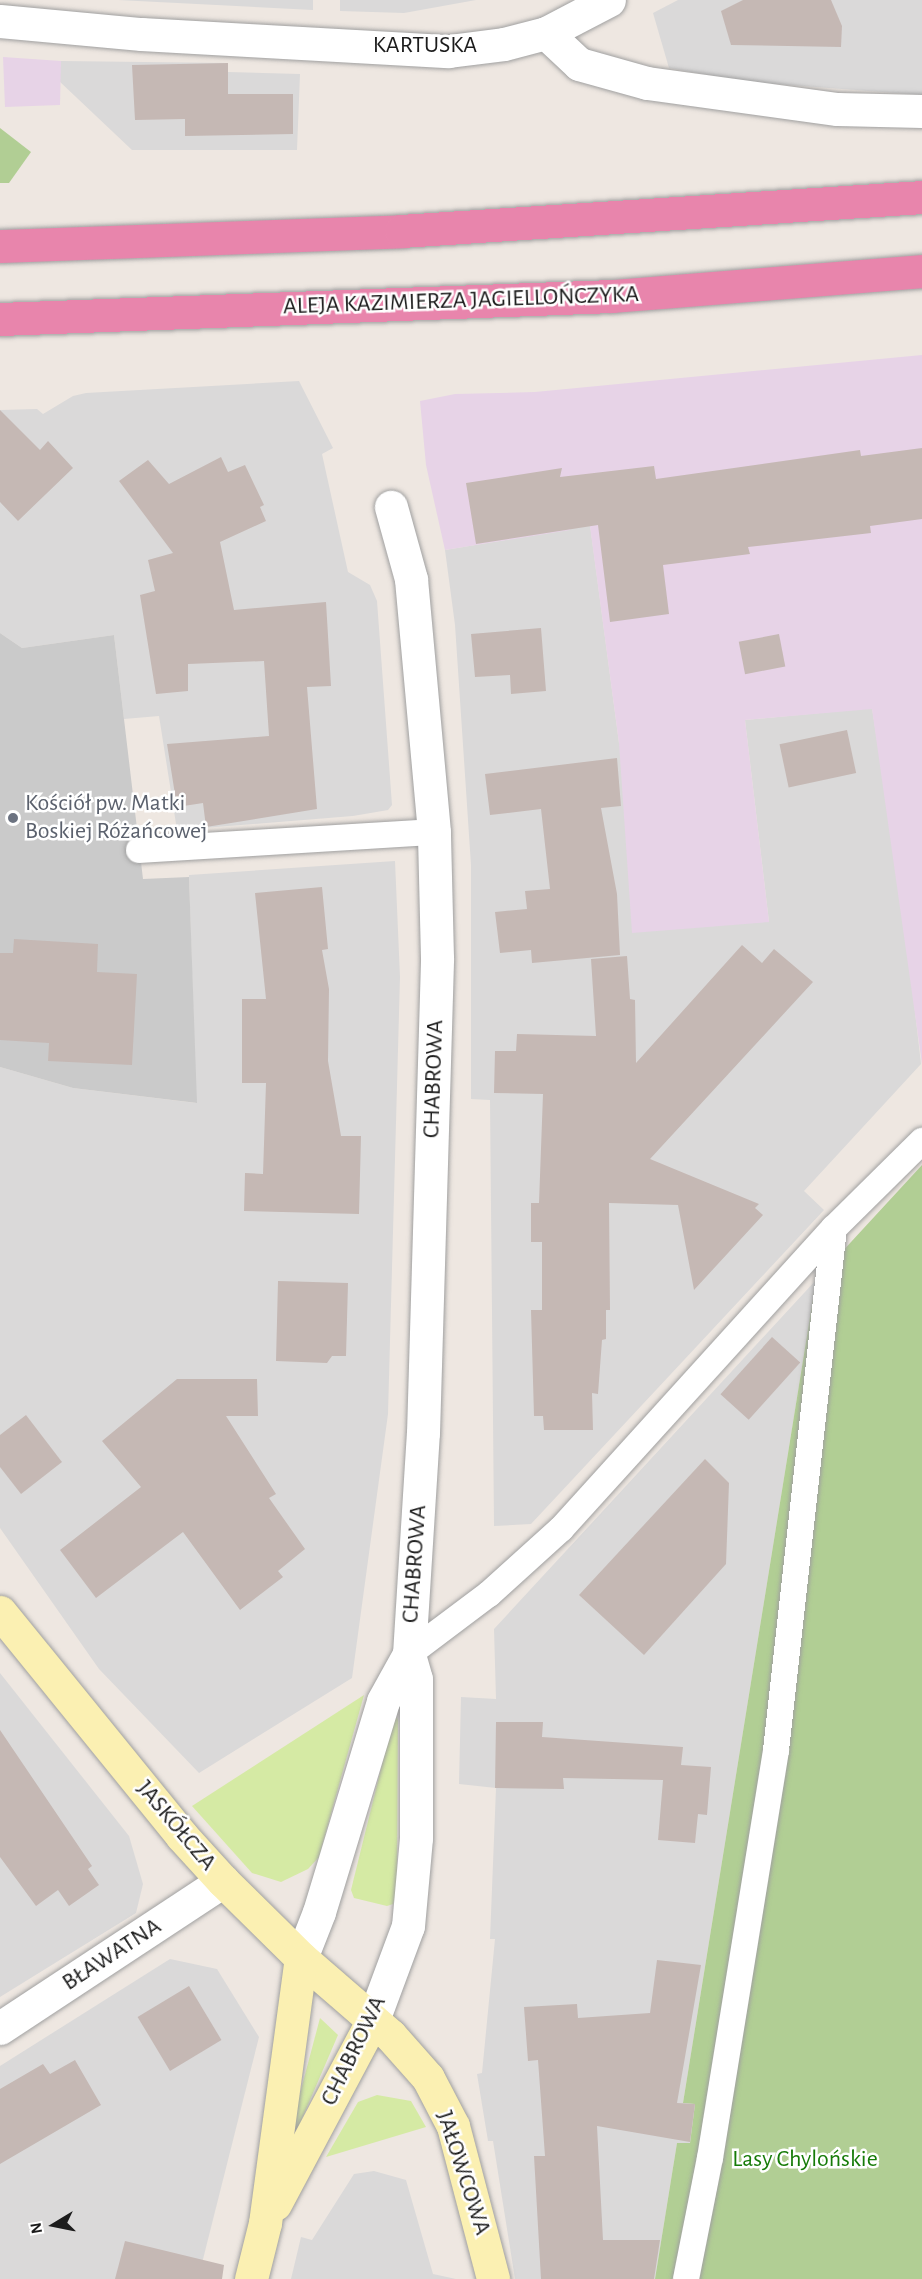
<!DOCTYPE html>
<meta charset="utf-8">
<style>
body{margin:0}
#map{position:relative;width:922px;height:2279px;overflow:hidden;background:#eee7e1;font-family:"Alegreya Sans",sans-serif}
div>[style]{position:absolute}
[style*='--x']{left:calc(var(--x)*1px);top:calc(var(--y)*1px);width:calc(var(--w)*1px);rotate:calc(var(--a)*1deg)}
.residential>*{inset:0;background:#dad9d9}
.industrial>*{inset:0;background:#e7d3e7}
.religious>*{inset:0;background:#cacaca}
.grass>*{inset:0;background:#d5eaa4}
.forest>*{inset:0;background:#b1ce94}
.building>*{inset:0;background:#c5b8b4;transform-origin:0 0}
.roads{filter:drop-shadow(0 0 2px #a0a0a0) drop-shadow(0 0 2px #a0a0a0)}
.lane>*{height:26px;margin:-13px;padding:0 13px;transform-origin:13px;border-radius:13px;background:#fff}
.street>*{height:33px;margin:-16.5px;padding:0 16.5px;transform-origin:16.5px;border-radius:16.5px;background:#fff}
.secondary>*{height:33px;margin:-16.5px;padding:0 16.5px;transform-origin:16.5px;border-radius:16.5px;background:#fbf0b2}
.highway>*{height:33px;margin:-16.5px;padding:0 16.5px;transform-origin:16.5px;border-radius:16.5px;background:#e885ac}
.dots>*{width:16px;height:16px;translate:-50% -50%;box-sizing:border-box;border:3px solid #fff;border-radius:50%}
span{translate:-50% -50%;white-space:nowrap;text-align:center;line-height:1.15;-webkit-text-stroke:5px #fff;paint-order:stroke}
.street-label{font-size:24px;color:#1c1c1c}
.worship-label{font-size:24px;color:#5b616d}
.left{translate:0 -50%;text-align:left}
.park-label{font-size:24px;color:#167b08}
.north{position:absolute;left:24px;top:2195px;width:60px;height:60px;-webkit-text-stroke:4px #fff;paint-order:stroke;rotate:260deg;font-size:16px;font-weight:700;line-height:24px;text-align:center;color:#1c1c1c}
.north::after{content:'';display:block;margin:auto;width:21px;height:27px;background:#1c1c1c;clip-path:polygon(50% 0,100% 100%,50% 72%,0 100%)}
</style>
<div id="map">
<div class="residential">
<div style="clip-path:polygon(118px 0,313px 0,313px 10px)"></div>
<div style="clip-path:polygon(340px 0,476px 0,404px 13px,340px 11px)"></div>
<div style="clip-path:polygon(678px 0,922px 0,922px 95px,748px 82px,669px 68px,653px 13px)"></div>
<div style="clip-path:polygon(61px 61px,228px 63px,228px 72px,300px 74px,297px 150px,132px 150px,58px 80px)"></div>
<div style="clip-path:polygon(299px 381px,333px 448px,322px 454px,348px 572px,370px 585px,377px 601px,392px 805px,388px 810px,353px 816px,177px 830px,159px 716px,124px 719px,114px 635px,22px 648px,0 633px,0 410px,37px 409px,43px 414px,73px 396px,86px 393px)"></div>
<div style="clip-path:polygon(583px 472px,619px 743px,769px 922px,745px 720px,872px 708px,904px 915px,921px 1064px,804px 1191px,824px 1210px,531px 1524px,494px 1526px,490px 1100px,471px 1099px,471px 865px,455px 625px,445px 550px,548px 533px)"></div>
<div style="clip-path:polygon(395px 861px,400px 977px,388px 1414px,352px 1678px,199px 1773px,99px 1669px,0 1528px,0 1067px,73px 1088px,196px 1103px,189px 875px)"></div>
<div style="clip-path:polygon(816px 1280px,683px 2103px,695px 2104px,690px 2143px,677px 2143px,655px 2279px,515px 2279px,493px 2141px,488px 2141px,477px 2074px,482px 2073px,495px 1939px,490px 1939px,496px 1788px,459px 1784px,461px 1697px,496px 1699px,494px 1629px)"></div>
<div style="clip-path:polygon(0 1673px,129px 1836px,143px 1884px,136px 1913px,0 1997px)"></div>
<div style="clip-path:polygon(170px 1959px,217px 1969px,259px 2037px,198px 2279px,0 2279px,0 2066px)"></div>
<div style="clip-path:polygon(374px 2171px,406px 2180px,433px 2274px,456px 2279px,291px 2279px,301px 2237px,312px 2240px,354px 2174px)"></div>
</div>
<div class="industrial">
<div style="clip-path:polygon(3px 57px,61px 61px,60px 105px,5px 107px)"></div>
<div style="clip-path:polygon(922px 355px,922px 1064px,872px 709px,745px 720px,769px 922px,632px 933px,619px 743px,583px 474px,570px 530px,445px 550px,426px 465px,420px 401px,455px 394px,535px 392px)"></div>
</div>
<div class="religious">
<div style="clip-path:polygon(0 633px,22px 648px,114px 635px,143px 879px,189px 877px,197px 1103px,73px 1088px,0 1067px)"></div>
</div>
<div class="grass">
<div style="clip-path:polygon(364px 1695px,319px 1857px,308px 1869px,281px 1882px,252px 1873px,192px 1806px)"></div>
<div style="clip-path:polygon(394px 1716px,398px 1719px,397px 1892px,393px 1904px,387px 1906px,354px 1898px,351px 1890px)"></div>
<div style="clip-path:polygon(320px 2018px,338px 2035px,294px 2137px,289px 2135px)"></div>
<div style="clip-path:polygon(377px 2095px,411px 2101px,426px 2127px,326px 2157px,358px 2102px)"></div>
</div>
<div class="forest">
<div style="clip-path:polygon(0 128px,31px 152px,9px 183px,0 183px)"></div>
<div style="clip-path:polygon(922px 1165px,922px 2279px,655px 2279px,677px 2143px,690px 2143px,695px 2104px,683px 2103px,816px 1280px)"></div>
</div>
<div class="building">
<div style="clip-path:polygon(743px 0,831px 0,842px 26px,841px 47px,731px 45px,721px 11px)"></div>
<div style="clip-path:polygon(228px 63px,228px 94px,293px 94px,293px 134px,185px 136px,185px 119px,135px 120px,132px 65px)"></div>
<div style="clip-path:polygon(0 410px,40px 450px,48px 441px,73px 468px,18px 521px,0 502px)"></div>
<div style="clip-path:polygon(922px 448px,922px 519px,870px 526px,871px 533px,748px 547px,750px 554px,663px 565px,669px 614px,610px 622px,598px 525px,476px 544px,466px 483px,562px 468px,560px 477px,654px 466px,656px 479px,860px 450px,861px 456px)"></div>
<div style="clip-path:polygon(221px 457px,228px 472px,245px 465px,264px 505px,260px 507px,266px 521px,220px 542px,234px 610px,326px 602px,331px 686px,307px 687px,317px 809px,206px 827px,203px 803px,177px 807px,167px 744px,269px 736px,264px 661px,188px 664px,188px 691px,156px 694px,140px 595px,155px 591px,148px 560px,173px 553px,119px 481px,148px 460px,169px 484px)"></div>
<div style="clip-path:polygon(541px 628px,546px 691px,511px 694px,510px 675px,475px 677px,471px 634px)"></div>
<div style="left:779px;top:634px;width:33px;height:41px;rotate:79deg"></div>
<div style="left:847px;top:730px;width:44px;height:69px;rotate:78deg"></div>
<div style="clip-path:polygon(617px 758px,621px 806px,601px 808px,617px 894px,620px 955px,532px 963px,531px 950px,500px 953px,495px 912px,527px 909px,525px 891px,550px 889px,541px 809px,490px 815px,485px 774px)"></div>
<div style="clip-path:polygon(322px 887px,328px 949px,322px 950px,329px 989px,328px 1061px,341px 1136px,361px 1136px,359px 1214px,244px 1211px,245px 1173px,263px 1174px,266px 1083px,242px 1083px,242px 999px,266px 999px,255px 893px)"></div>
<div style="clip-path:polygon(14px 939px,98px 944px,97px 972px,137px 974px,132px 1065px,48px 1061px,49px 1043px,0 1040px,0 953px,13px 953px)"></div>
<div style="clip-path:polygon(742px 945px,762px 963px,774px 949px,813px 982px,650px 1159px,759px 1204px,755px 1208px,763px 1215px,694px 1290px,678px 1205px,609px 1203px,610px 1310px,606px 1310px,606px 1339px,602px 1340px,598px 1394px,592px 1393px,593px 1430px,544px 1430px,543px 1416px,534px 1416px,531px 1310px,542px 1310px,542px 1242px,531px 1242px,531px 1203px,539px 1203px,543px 1094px,494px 1093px,495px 1051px,516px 1051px,517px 1034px,596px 1036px,591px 959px,627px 956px,630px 999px,635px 1000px,636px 1063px)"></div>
<div style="clip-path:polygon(278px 1281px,348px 1283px,346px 1356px,332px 1356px,327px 1363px,276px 1361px)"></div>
<div style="left:772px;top:1337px;width:38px;height:77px;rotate:42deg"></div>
<div style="clip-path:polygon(177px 1379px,257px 1379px,258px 1416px,226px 1416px,276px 1494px,269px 1498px,305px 1549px,278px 1571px,283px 1577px,240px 1610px,183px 1532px,96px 1598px,60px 1550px,141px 1487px,102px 1441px)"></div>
<div style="clip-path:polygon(26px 1415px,62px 1462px,21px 1494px,0 1467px,0 1435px)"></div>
<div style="clip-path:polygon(705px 1459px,729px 1483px,726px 1564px,644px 1655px,579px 1595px)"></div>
<div style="clip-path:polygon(496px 1722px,543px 1722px,542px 1737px,683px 1747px,681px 1765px,711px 1767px,707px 1815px,698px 1814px,695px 1843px,658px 1840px,663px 1780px,563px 1778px,564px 1789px,495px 1788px)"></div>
<div style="clip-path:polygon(0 1730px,92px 1866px,88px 1869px,99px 1885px,69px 1906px,58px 1890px,36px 1906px,0 1857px)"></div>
<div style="clip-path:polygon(657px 1960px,701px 1965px,677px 2103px,695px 2104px,690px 2142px,597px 2126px,603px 2240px,660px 2240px,654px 2279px,541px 2279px,534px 2156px,545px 2156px,538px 2060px,528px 2061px,524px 2007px,577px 2004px,578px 2018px,650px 2013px)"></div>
<div style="left:189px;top:1986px;width:63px;height:60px;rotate:59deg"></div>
<div style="clip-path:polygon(75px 2060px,101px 2105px,0 2164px,0 2089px,43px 2064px,50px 2074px)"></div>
<div style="clip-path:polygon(125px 2241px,224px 2265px,222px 2279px,115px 2279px)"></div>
</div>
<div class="roads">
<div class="lane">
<div style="--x:139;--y:850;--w:296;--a:-3.5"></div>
<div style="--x:409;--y:1654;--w:100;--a:-36.9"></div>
<div style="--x:489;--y:1594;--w:97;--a:-42.1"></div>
<div style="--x:561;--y:1529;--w:406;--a:-47.8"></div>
<div style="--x:834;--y:1228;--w:124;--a:-44.7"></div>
<div style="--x:686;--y:2279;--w:123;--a:-78.8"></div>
<div style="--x:710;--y:2158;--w:413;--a:-80.8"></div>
<div style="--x:776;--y:1750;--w:525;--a:-83.66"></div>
</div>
<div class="street">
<div style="--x:0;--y:21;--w:142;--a:5.3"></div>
<div style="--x:141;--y:34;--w:308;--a:3.2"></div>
<div style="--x:449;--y:51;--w:55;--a:-7.3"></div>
<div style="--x:504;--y:44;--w:43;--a:-14.7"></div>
<div style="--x:546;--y:33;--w:71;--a:-27.6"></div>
<div style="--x:546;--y:33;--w:45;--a:43.2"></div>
<div style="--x:579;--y:64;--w:71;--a:15.6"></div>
<div style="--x:647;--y:83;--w:192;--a:7.8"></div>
<div style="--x:837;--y:109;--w:85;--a:1.3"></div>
<div style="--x:301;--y:1958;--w:49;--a:-68.6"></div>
<div style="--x:319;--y:1912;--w:220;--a:-73.1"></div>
<div style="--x:383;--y:1701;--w:54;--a:-61"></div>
<div style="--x:373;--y:2020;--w:100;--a:-69.6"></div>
<div style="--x:408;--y:1926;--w:88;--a:-84.8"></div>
<div style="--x:416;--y:1838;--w:159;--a:-90"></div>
<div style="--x:416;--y:1679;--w:26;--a:-106"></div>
<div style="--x:409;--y:1654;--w:221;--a:-86.4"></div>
<div style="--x:423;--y:1433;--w:475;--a:-88.3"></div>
<div style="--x:437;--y:958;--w:126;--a:-91.4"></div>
<div style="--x:434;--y:832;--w:254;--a:-95.2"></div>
<div style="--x:411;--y:579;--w:75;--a:-105.5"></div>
<div style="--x:0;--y:2028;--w:267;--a:-33.4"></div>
</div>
<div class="secondary">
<div style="--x:0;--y:1612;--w:287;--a:50.9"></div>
<div style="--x:181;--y:1835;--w:62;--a:47.6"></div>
<div style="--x:223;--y:1881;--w:110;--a:44.6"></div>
<div style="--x:301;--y:1958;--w:118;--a:40.9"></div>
<div style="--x:390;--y:2035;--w:57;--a:48.5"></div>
<div style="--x:428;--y:2078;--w:54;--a:62.5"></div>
<div style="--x:453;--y:2126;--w:158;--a:75.3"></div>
<div style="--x:275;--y:2204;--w:208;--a:-62"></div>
<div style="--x:251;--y:2279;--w:58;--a:-76"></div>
<div style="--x:265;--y:2223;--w:267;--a:-82.3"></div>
</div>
<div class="highway">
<div style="--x:0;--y:246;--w:401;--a:-2.1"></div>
<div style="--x:401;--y:231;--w:522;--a:-3.73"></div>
<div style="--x:0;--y:319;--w:612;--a:-2.15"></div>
<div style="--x:612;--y:296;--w:311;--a:-4.6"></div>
</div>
</div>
<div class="dots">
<div style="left:13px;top:818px;background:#6b7280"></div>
</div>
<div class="street-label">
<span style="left:425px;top:46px">KARTUSKA</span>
<span style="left:461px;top:301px;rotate:-2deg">ALEJA KAZIMIERZA JAGIELLOŃCZYKA</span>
<span style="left:434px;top:1079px;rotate:-88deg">CHABROWA</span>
<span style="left:415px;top:1564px;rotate:-86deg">CHABROWA</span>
<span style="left:176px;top:1826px;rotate:50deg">JASKÓŁCZA</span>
<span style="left:112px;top:1955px;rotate:-33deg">BŁAWATNA</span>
<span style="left:354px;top:2051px;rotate:-64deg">CHABROWA</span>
<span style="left:463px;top:2173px;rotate:72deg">JAŁOWCOWA</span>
</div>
<div class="worship-label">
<span class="left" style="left:25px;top:818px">Kościół pw. Matki<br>Boskiej Różańcowej</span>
</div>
<div class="park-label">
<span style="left:805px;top:2160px">Lasy Chylońskie</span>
</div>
<div class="north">N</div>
</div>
